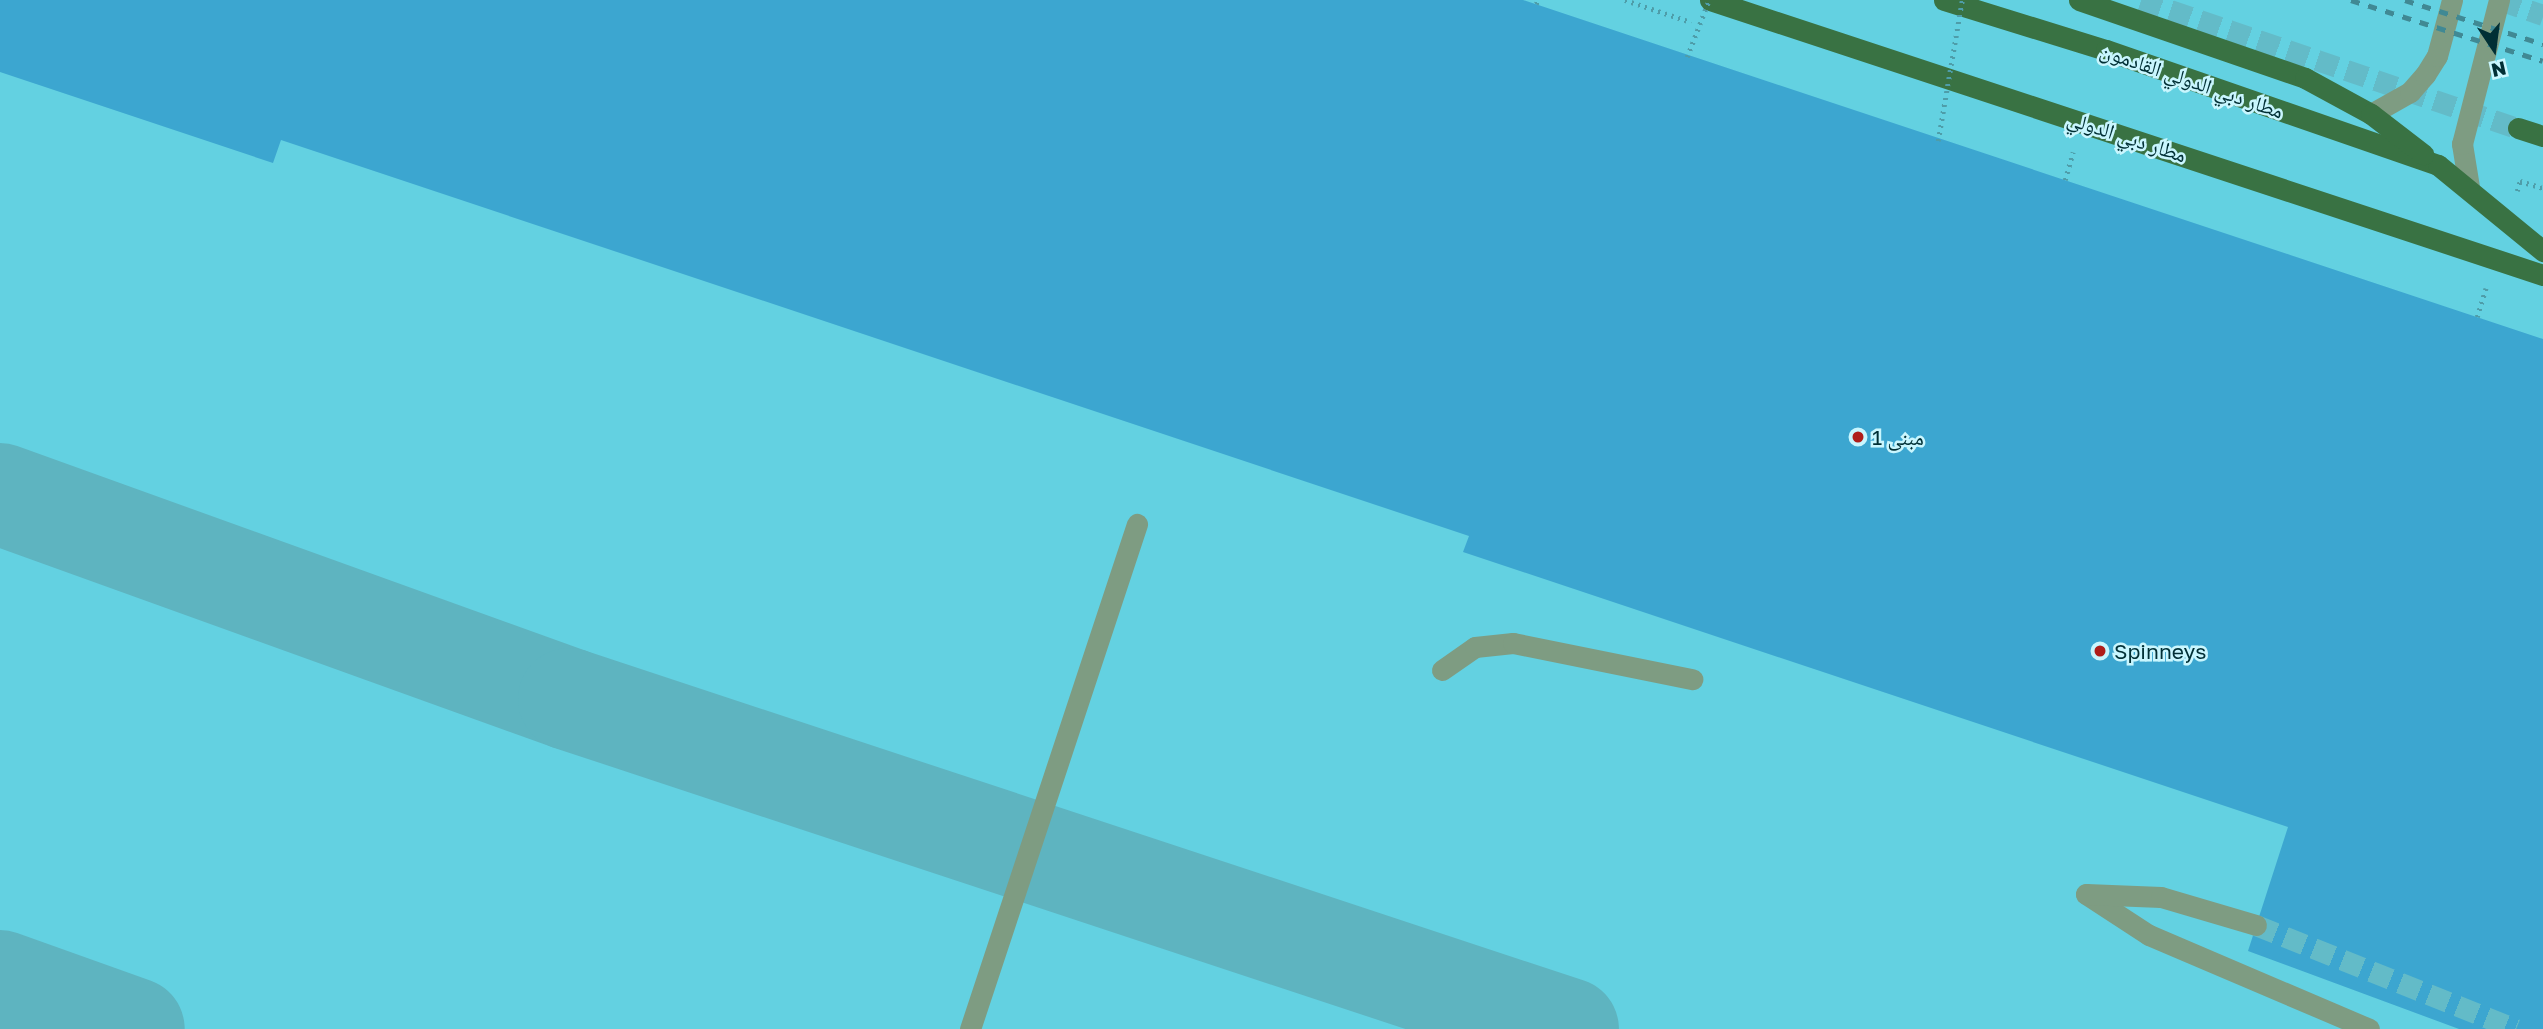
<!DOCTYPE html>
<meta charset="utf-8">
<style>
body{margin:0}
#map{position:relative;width:2543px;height:1029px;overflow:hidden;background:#7cdeed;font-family:"Golos Text","Noto Naskh Arabic",sans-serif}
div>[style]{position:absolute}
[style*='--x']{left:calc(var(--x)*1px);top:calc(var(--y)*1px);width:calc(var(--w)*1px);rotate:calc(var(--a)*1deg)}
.built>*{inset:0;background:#63d1e1;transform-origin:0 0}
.taxiway>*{height:102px;margin:-51px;padding:0 51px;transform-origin:51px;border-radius:51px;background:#5eb4c0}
.building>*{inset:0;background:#3ca6d0}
.minor-tunnel>*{height:21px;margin-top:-10.5px;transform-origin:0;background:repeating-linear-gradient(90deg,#63bbc8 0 21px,transparent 0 31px)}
.major-tunnel>*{height:21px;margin-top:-10.5px;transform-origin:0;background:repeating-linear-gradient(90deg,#63bbc8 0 21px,transparent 0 31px)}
.path>*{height:4.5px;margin-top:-2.25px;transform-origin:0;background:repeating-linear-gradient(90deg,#4e9da9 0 2px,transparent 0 7px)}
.minor>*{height:21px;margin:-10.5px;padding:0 10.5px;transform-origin:10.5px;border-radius:10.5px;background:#7e9c82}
.major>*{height:21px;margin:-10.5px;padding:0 10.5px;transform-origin:10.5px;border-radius:10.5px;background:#397243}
.rail>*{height:5px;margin-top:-2.5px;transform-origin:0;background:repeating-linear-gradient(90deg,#408994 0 9px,transparent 0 18px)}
.path-bridge>*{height:4.5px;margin-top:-2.25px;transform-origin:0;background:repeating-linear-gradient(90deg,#4e9da9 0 2px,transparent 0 7px)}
.dots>*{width:19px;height:19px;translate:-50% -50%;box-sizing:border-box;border:4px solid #c9f6fe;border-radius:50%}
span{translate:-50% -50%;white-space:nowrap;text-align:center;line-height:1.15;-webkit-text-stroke:5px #c9f6fe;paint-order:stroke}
.street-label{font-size:21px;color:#012f35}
.poi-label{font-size:21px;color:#012f35}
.left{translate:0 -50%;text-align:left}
.north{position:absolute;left:2459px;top:14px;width:70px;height:70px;-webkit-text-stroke:5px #c9f6fe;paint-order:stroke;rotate:167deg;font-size:19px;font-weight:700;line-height:28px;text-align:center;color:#012f35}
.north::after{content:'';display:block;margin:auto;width:24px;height:32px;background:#012f35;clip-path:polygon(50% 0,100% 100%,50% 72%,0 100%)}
</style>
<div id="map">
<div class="built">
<div style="left:0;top:0;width:2543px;height:1029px"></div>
</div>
<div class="taxiway">
<div style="--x:0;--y:494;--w:605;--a:19.81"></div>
<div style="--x:569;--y:699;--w:1052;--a:18.28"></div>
<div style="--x:0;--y:981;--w:142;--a:19.7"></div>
</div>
<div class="building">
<div style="clip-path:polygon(0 0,1523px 0,2543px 339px,2543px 1029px,2459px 1029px,2248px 951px,2288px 827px,1463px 552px,1469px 536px,281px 140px,273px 163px,0 72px)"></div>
</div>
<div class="minor-tunnel">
<div style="--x:2256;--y:925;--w:280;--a:21.8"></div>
</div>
<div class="major-tunnel">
<div style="--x:2141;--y:0;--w:398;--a:18.8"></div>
<div style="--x:2500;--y:0;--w:46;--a:19.2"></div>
</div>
<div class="path">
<div style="--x:1625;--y:0;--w:70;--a:18.4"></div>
<div style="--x:1536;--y:4;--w:4;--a:-63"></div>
<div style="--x:2065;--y:180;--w:29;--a:-74"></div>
<div style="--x:2517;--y:191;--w:10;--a:-73"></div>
<div style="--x:2520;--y:181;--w:24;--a:17"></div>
<div style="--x:2477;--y:317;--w:30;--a:-73"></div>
</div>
<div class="minor">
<div style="--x:2371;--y:114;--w:45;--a:-29.4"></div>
<div style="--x:2410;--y:92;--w:23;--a:-49"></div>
<div style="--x:2425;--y:75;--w:22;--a:-58"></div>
<div style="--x:2437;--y:56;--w:58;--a:-75"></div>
<div style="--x:2469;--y:187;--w:44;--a:-99.2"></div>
<div style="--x:2462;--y:144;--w:149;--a:-75.6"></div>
<div style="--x:1442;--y:670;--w:40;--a:-34.9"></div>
<div style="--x:1475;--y:647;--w:38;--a:-6"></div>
<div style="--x:1513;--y:643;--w:183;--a:11.4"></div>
<div style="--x:2086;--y:894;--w:75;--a:33.1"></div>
<div style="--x:2149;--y:935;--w:239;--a:23.1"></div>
<div style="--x:2086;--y:894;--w:75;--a:2.3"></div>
<div style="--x:2161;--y:897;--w:99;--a:16.4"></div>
<div style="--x:970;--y:1029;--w:532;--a:-71.7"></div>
</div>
<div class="major">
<div style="--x:1710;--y:0;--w:877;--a:18.27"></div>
<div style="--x:1944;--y:0;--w:170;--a:17.2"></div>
<div style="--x:2106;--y:50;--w:351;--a:19.1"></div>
<div style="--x:2438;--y:165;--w:136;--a:39.3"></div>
<div style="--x:2079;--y:0;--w:239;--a:19"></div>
<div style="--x:2305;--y:78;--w:75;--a:28.6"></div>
<div style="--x:2371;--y:114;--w:66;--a:37.6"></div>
<div style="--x:2518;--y:128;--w:26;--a:18"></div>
</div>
<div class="rail">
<div style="--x:2351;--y:0;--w:201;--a:17.6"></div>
<div style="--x:2405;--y:0;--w:145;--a:17.7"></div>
</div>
<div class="path-bridge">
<div style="--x:1687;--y:57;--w:61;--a:-68.9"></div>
<div style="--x:1938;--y:141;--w:143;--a:-80.3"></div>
</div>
<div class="dots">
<div style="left:1858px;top:437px;background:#af1e1a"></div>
<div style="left:2100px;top:651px;background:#af1e1a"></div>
</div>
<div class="street-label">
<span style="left:2192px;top:80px;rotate:19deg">مطار دبي الدولي القادمون</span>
<span style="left:2127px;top:136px;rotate:18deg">مطار دبي الدولي</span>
</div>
<div class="poi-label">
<span class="left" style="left:1872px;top:437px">مبنى 1</span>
<span class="left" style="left:2114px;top:651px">Spinneys</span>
</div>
<div class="north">N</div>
</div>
